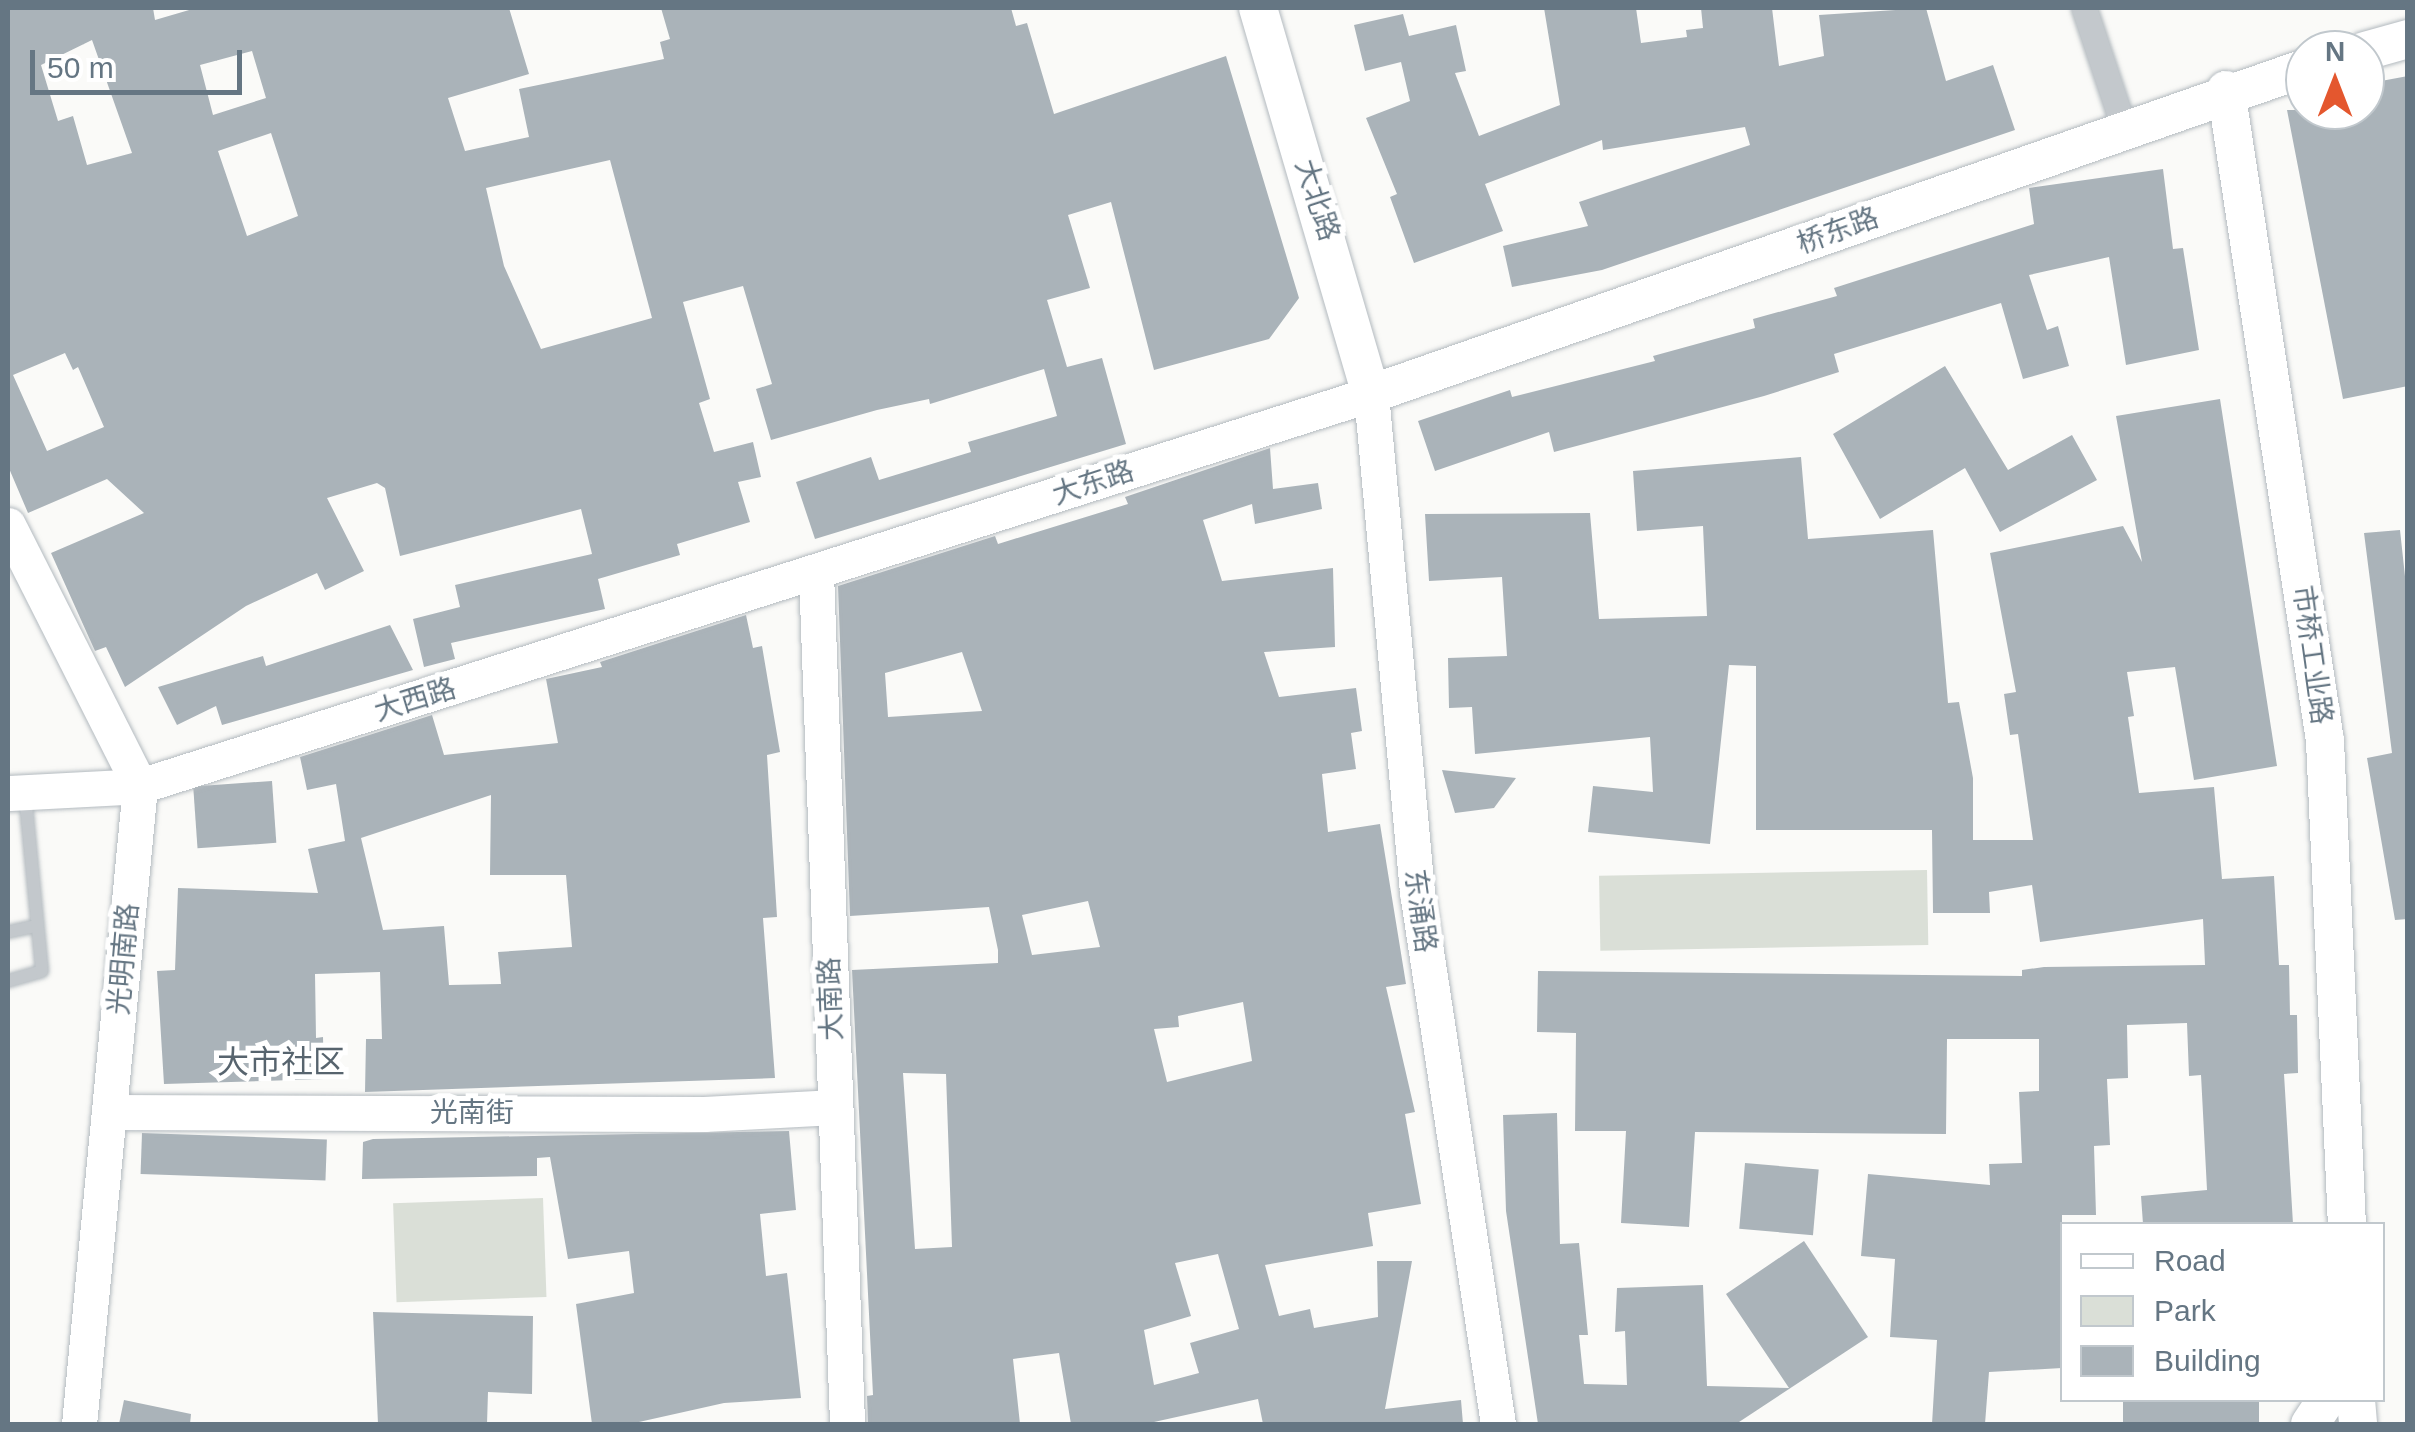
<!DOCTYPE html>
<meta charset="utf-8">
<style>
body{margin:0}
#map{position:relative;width:2415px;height:1432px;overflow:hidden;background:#fafaf8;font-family:Helvetica,"Noto Sans SC",sans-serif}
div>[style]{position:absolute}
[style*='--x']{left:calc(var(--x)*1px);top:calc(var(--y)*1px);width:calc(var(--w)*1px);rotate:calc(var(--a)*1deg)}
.green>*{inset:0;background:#dadfd7;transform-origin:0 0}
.building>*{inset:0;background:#aab3b9;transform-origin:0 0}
.roads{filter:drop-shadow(0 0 2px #b3babf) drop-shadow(0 0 2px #b3babf)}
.lane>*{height:12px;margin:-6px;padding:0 6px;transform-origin:6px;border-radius:6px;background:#c3c8cc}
.street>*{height:25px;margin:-12.5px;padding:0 12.5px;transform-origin:12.5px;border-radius:12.5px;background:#c3c8cc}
.secondary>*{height:35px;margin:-17.5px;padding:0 17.5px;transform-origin:17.5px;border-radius:17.5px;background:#fff}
.primary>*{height:38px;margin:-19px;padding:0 19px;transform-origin:19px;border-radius:19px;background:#fff}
span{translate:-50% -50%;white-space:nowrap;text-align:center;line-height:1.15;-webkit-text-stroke:10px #fff;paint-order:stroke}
.street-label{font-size:28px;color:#657683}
.quarter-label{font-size:32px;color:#57646e}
.frame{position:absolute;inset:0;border:10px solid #657683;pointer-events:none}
.legend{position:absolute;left:2060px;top:1222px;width:325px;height:180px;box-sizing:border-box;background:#fff;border:2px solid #c1c8cd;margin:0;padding:12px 18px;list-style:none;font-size:30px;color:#657683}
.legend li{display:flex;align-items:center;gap:20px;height:50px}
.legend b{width:50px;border:2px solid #c1c8cd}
.north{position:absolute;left:2285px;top:30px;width:100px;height:100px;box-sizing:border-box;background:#fff;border:2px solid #c1c8cd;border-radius:50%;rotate:0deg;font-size:28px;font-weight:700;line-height:40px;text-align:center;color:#657683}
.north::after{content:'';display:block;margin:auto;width:35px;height:45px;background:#e4572e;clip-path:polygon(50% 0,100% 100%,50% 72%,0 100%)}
.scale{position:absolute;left:30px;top:50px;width:212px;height:45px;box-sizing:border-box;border:5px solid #657683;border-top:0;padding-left:12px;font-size:30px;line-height:35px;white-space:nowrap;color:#657683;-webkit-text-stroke:8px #fff;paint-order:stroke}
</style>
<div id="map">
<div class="green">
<div style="left:1927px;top:870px;width:75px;height:328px;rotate:89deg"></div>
<div style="left:543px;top:1198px;width:99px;height:150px;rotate:88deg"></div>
</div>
<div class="building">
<div style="clip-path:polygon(evenodd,8px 8px,153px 8px,155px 20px,196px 8px,509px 8px,529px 74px,448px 98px,465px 151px,529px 137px,519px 89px,664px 59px,660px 42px,670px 39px,661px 8px,1011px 8px,1016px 26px,1027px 23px,1054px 114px,1226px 56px,1299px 298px,1269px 339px,1154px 370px,1111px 202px,1068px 215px,1090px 288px,1047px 300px,1067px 367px,1102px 358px,1126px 444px,815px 539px,796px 482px,871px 457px,879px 480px,971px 452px,968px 442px,1057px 416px,1044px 369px,930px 404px,929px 399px,877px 410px,771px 440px,756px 389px,772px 384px,743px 286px,683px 302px,710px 399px,699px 403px,714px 452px,753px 442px,761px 477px,738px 482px,750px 522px,677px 544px,680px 555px,598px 579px,605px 609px,451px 643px,455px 659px,424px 667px,413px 619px,460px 607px,455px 585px,592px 554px,581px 509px,400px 556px,385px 488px,377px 483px,327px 498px,364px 571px,325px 590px,317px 573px,246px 606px,125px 687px,106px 647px,95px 651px,51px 553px,144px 513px,107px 479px,28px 513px,8px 466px,8px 8px,92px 40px,132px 153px,87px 165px,73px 116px,58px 121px,41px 65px,92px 40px,8px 8px,252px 51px,266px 98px,213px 115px,200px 65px,252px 51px,8px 8px,271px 133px,298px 216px,247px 236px,218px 151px,271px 133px,8px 8px,610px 160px,652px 318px,541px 349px,504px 266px,486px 188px,610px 160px,8px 8px,65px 353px,73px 370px,78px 367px,104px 427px,47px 451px,13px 375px,65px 353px)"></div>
<div style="clip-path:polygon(1544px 8px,1636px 8px,1641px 43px,1687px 37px,1686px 30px,1703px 28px,1701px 8px,1772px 8px,1779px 66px,1824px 56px,1819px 15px,1926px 8px,1946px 81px,1993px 65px,2015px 130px,1602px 270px,1512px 287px,1503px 246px,1588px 226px,1579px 202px,1750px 145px,1745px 127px,1603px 150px,1602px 140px,1485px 184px,1503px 231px,1414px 263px,1390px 197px,1397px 194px,1366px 118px,1410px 101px,1401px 62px,1365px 71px,1354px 25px,1403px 14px,1409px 36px,1456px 25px,1466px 71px,1455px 73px,1479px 136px,1560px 105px)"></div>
<div style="clip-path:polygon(2408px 76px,2408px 386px,2343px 399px,2287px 110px,2365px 110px,2365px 84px)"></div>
<div style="clip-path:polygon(2163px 169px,2173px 249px,2183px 248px,2199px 350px,2126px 365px,2109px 257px,2029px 275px,2047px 330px,2058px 326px,2069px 366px,2023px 379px,2001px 303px,1834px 354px,1839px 372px,1764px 396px,1554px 452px,1549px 432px,1435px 471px,1418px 421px,1510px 390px,1512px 397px,1655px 361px,1653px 356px,1755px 328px,1753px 319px,1837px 296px,1834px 288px,2034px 224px,2029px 188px)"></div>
<div style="clip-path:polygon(1945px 366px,2008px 470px,2072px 435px,2097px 480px,2000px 532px,1965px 468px,1880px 519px,1833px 434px)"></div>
<div style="clip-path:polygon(2220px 399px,2277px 766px,2194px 780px,2175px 667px,2127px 672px,2134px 716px,2128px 717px,2139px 793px,2214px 787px,2222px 879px,2274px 876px,2279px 965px,2289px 965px,2290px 1015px,2297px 1015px,2298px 1073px,2284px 1074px,2293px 1224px,2143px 1224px,2141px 1196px,2207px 1190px,2201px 1075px,2189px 1076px,2187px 1023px,2127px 1025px,2128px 1078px,2107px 1079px,2110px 1145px,2094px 1146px,2096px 1215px,2062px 1215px,2062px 1368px,1989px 1372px,1985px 1424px,1932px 1424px,1937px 1340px,1890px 1337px,1895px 1259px,1861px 1256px,1868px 1174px,1990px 1185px,1989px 1164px,2022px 1163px,2019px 1092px,2039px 1091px,2039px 1039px,1947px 1039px,1946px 1134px,1695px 1132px,1689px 1227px,1621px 1223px,1626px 1131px,1575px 1131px,1576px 1033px,1537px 1032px,1538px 971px,2022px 976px,2022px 970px,2044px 967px,2205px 965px,2203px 919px,2040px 942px,2032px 885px,1989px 892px,1990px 913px,1933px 913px,1932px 830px,1756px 830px,1756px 666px,1729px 665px,1710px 844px,1588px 832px,1593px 786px,1653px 792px,1650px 737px,1475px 754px,1472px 707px,1449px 708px,1448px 658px,1507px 656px,1502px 577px,1429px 581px,1425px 514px,1590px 513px,1599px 619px,1707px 616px,1703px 526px,1637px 531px,1633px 471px,1801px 457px,1808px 539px,1933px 530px,1948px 703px,1959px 702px,1973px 778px,1973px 840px,2033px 840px,2018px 734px,2010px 735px,2004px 694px,2016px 692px,1990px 553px,2123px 526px,2142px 562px,2116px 416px)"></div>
<div style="clip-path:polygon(evenodd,1270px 448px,1273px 489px,1318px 483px,1322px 509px,1255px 524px,1252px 504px,1203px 520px,1222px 581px,1333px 568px,1335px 647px,1264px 652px,1279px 697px,1356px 688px,1362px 731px,1351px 733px,1356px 769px,1322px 774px,1328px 832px,1380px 824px,1406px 984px,1386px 987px,1415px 1112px,1405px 1114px,1421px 1204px,1368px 1213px,1373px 1246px,1265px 1265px,1279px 1316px,1310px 1309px,1314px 1328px,1378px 1317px,1377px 1261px,1412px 1261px,1385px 1409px,1461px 1400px,1463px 1424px,1263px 1424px,1258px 1399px,1145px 1424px,1071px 1424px,1059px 1353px,1013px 1359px,1020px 1424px,868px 1424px,867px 1396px,873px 1395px,852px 970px,998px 963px,998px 950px,989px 907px,850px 916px,838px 586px,995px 536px,998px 544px,1128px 504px,1125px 497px,1270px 448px,962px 652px,982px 711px,888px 717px,885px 673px,962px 652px,1270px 448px,1088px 901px,1100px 947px,1032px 955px,1022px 915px,1088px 901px,1270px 448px,1243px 1002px,1252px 1061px,1167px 1082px,1154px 1029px,1179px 1027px,1178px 1016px,1243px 1002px,1270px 448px,903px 1073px,946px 1074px,952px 1247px,915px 1249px,903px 1073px,1270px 448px,1218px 1254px,1239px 1329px,1190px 1343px,1199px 1373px,1154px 1385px,1144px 1330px,1191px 1316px,1175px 1263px,1218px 1254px)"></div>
<div style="clip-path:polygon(2400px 530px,2408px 604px,2408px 919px,2395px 920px,2367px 758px,2392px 753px,2364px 533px)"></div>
<div style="clip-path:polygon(evenodd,746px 615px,753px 648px,762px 646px,780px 752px,767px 755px,777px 917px,763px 918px,775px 1078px,365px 1092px,366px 1039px,382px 1039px,380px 972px,315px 974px,316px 1038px,323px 1037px,324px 1079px,164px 1084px,157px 971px,175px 970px,178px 888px,318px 893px,308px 849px,345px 841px,336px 784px,307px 790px,300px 757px,432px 715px,444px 755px,558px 743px,546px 679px,602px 667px,600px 662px,746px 615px,491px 795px,490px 875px,566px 875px,572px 947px,498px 952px,501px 984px,449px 985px,444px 926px,383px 930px,361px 838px,491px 795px)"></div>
<div style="clip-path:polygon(390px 625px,413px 670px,222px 725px,216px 706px,177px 725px,158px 687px,263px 656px,266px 666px)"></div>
<div style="clip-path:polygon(1442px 770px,1516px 778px,1494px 808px,1455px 813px)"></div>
<div style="left:272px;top:781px;width:62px;height:79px;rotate:86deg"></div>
<div style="clip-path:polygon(1557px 1113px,1560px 1244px,1579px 1243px,1588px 1335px,1579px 1335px,1584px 1384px,1627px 1385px,1625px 1331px,1615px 1332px,1617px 1288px,1703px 1285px,1707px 1386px,1789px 1388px,1726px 1294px,1804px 1241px,1868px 1337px,1736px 1424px,1538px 1424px,1506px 1211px,1503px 1115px)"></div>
<div style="clip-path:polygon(789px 1131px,796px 1210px,760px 1214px,766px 1276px,787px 1273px,801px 1398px,724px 1403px,630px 1424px,592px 1424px,576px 1304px,634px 1293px,629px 1251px,568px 1259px,550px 1157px,537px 1158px,537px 1176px,362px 1179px,363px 1142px,373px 1139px)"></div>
<div style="left:142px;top:1133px;width:185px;height:41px;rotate:2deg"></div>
<div style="left:1745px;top:1163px;width:74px;height:66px;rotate:5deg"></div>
<div style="clip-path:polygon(373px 1312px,533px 1316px,532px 1394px,488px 1392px,487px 1424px,378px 1424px)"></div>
<div style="clip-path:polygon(124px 1400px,191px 1414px,190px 1424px,119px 1424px)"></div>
<div style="left:2123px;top:1400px;width:136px;height:24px"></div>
</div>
<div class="roads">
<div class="lane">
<div style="--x:8;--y:932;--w:29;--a:-12"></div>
<div style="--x:8;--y:981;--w:35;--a:-16"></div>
<div style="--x:42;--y:971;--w:178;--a:-95.5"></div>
</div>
<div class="street">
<div style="--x:2084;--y:8;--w:126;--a:71.6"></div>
</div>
<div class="secondary">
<div style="--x:8;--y:525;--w:292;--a:63.2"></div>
<div style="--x:140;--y:786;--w:641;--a:95.46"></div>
<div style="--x:816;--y:573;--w:852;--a:87.91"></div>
<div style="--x:8;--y:793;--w:132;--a:-3"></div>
<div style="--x:140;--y:786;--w:1292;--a:-17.66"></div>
<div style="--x:1371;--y:394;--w:500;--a:84.72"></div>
<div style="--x:1417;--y:892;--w:538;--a:81.34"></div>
<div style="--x:109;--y:1112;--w:595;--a:0.19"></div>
<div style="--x:704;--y:1114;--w:131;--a:-3.1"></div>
</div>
<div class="primary">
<div style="--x:1258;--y:8;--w:402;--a:73.7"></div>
<div style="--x:1371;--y:394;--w:989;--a:-19.24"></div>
<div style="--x:2365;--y:51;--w:45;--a:-15.6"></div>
<div style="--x:2226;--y:90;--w:658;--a:81.35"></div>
<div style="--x:2325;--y:741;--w:484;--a:87.4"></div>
<div style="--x:2356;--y:1400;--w:24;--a:85"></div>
<div style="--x:2310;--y:1424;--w:29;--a:-56"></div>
</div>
</div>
<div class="street-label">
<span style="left:1317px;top:200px;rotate:72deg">大北路</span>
<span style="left:1838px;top:231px;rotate:-20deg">桥东路</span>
<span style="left:1093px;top:483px;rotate:-18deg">大东路</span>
<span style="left:2312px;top:655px;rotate:82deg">市桥工业路</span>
<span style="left:415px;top:700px;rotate:-17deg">大西路</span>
<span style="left:1420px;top:911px;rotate:82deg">东涌路</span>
<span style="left:124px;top:959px;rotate:-85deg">光明南路</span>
<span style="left:831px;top:999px;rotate:-92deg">大南路</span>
<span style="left:472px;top:1113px">光南街</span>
</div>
<div class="quarter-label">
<span style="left:281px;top:1062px">大市社区</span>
</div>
<div class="frame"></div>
<ul class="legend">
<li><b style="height:12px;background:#fff"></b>Road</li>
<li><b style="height:28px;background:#dadfd7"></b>Park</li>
<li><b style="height:28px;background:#aab3b9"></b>Building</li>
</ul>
<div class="north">N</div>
<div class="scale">50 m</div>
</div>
